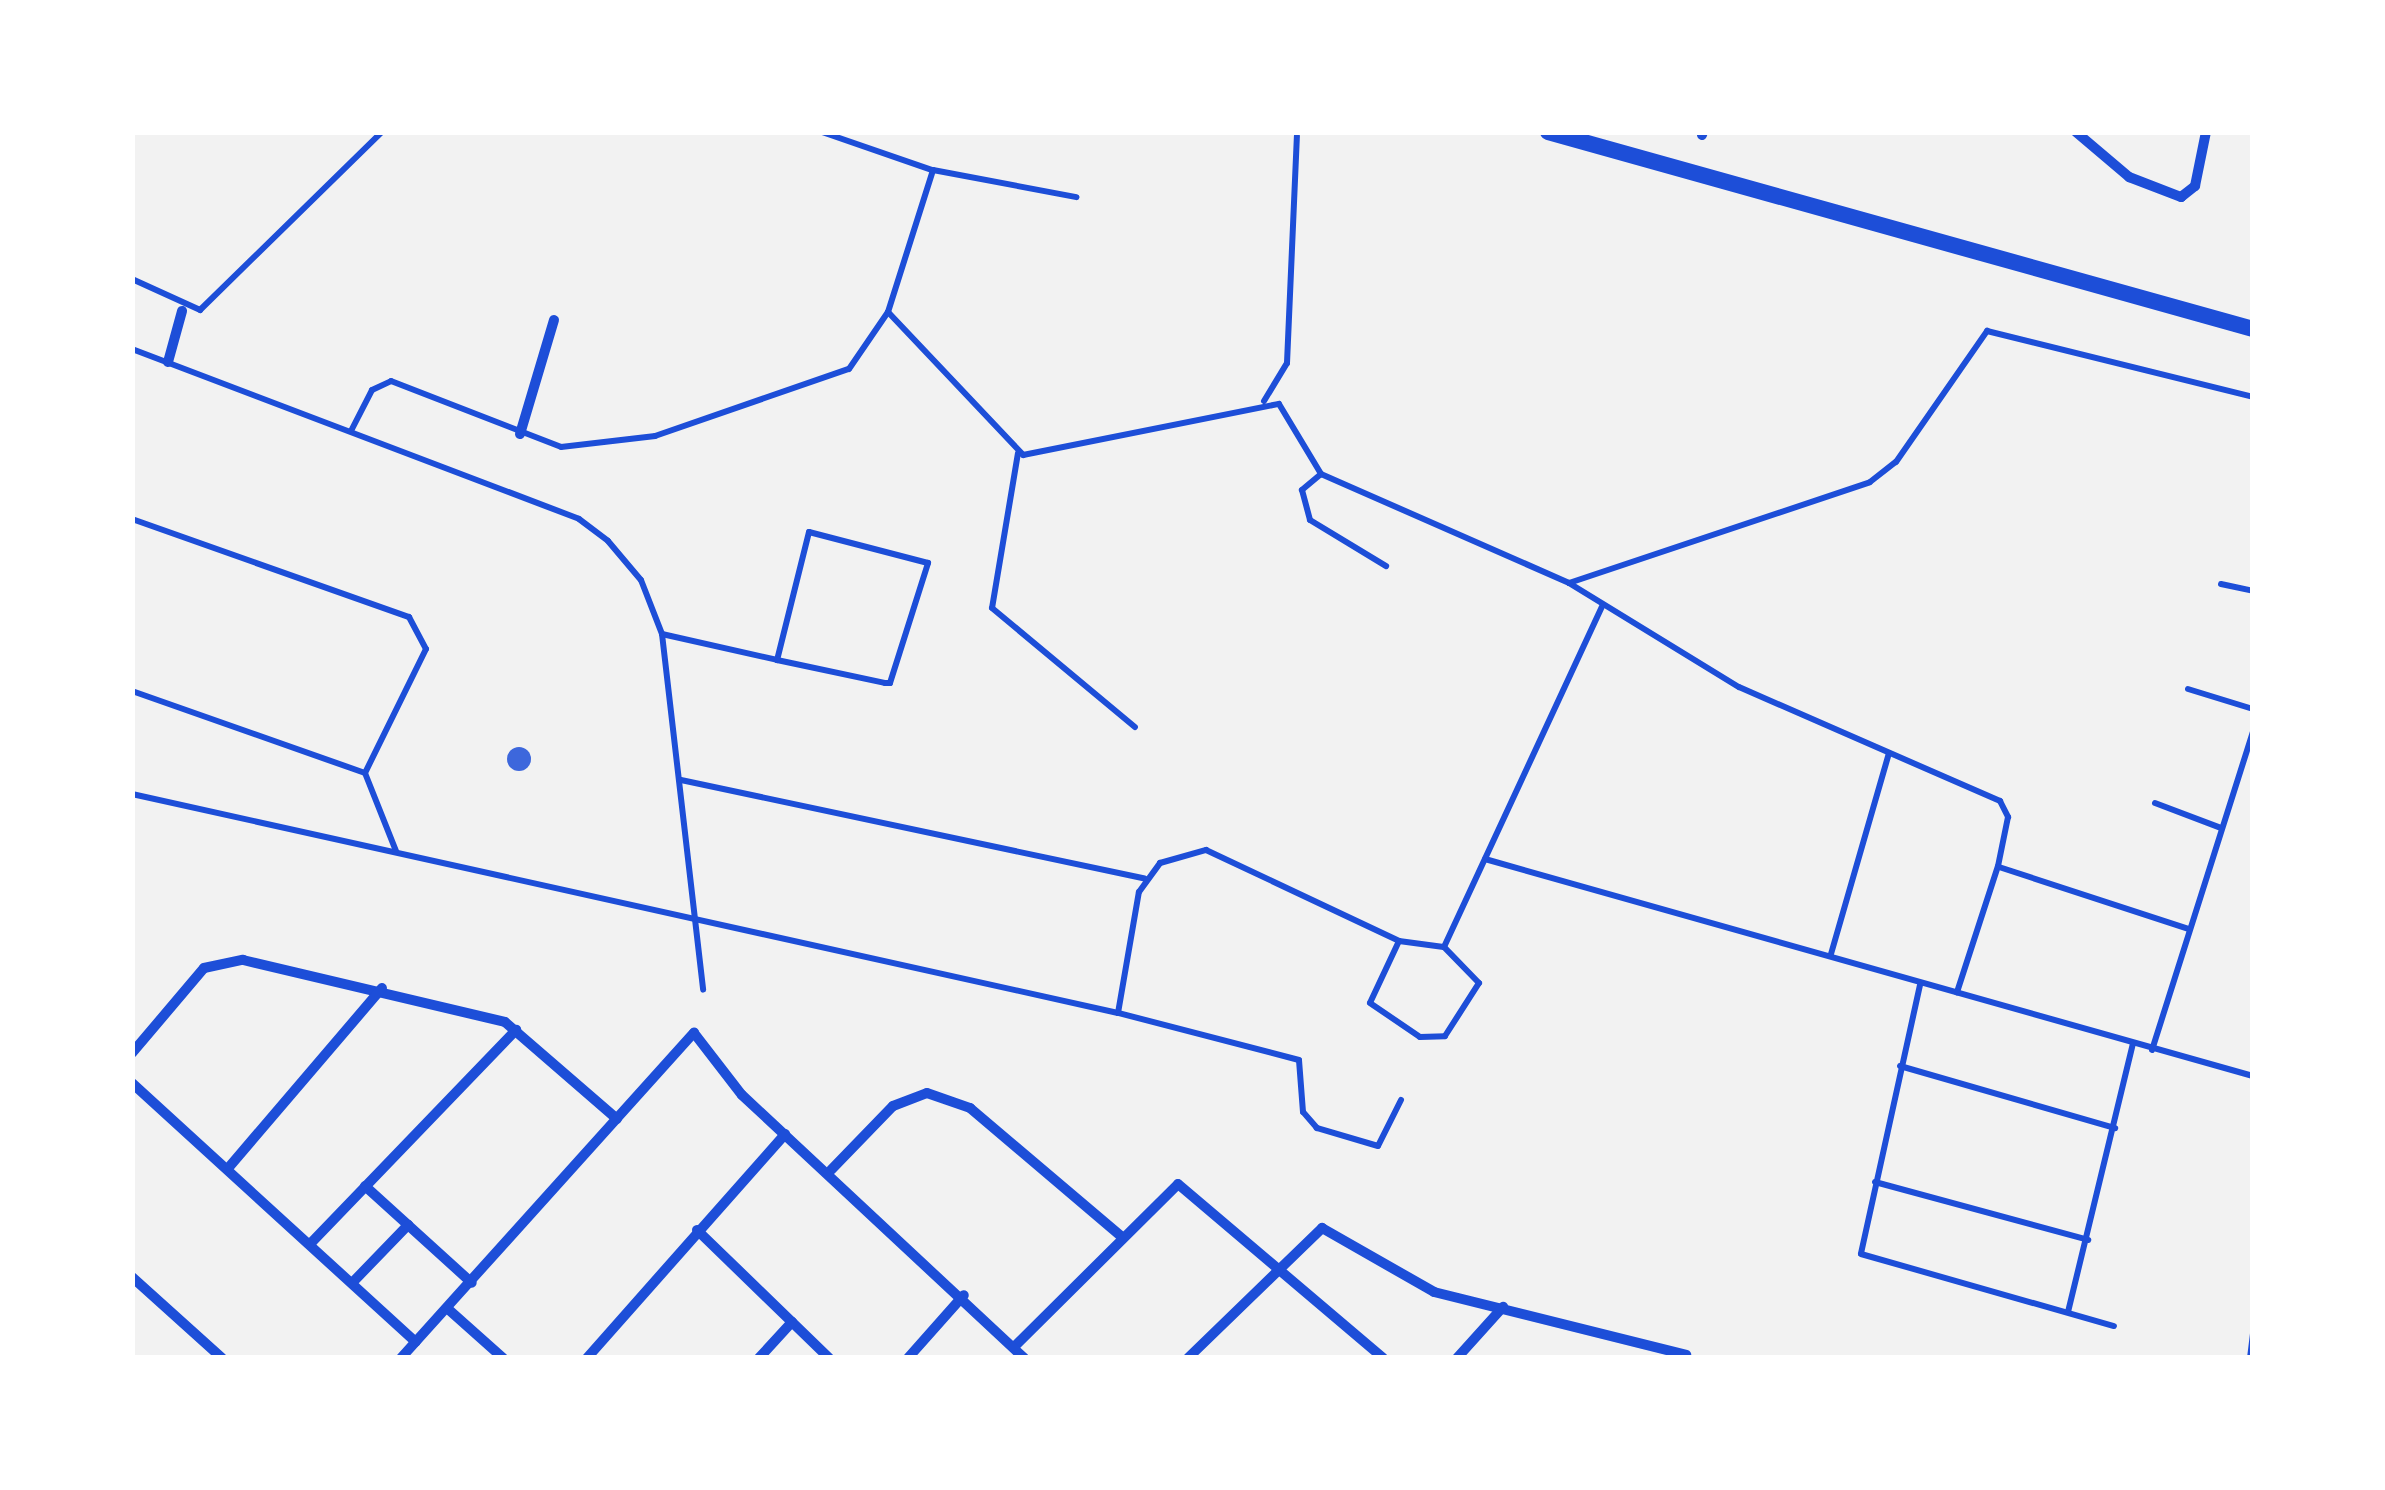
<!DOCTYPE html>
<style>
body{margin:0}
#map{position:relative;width:2385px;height:1490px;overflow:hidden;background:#f2f2f2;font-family:"Noto Sans",sans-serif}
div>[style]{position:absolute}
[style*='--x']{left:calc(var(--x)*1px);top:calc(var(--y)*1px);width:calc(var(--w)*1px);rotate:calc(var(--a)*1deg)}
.building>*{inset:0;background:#3d67dc}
.round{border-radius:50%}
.service>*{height:6px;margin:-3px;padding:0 3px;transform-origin:3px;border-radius:3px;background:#1d4ed8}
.minor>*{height:10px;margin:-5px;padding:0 5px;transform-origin:5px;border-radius:5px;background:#1d4ed8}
.primary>*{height:16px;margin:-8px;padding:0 8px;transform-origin:8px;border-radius:8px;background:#1d4ed8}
span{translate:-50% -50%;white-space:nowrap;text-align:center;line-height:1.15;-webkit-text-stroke:10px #fff;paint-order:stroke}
.frame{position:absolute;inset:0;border:135px solid #fff;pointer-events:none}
</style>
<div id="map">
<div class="building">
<div class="round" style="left:507px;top:747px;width:24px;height:24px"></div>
</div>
<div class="service">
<div style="--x:822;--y:132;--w:116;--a:19.1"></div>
<div style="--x:132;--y:279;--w:75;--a:24.5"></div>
<div style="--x:200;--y:310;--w:255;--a:-44.4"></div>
<div style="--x:888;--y:312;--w:197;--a:46.6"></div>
<div style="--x:1023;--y:455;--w:261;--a:-11.3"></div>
<div style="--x:1279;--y:404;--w:82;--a:59"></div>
<div style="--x:1321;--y:474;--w:25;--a:140"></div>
<div style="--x:1302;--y:490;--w:31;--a:75"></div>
<div style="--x:1310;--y:520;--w:89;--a:31.2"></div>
<div style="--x:132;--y:349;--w:478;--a:20.8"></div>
<div style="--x:579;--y:519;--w:36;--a:37"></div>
<div style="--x:608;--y:541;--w:51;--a:49.8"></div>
<div style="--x:641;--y:580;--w:58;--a:68.7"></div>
<div style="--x:662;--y:634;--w:358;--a:83.4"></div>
<div style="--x:1264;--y:401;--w:44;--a:-58.8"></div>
<div style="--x:1287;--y:363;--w:227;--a:-87.5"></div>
<div style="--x:351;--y:431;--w:46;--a:-62.9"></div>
<div style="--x:372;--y:390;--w:21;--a:-25"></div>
<div style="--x:391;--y:381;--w:182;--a:21.2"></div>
<div style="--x:561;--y:447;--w:95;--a:-6.7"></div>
<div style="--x:655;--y:436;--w:205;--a:-19.1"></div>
<div style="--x:849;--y:369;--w:69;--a:-55.6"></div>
<div style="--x:888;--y:312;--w:149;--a:-72.4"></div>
<div style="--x:933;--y:170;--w:146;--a:10.7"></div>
<div style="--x:1018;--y:453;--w:157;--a:99.5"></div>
<div style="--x:992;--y:608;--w:186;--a:39.8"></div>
<div style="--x:1321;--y:474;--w:271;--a:23.7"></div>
<div style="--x:1569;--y:583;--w:199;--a:31.5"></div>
<div style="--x:1739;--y:687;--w:285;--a:23.6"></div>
<div style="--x:2000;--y:801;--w:18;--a:63"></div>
<div style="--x:2008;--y:817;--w:50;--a:101.5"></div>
<div style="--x:1998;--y:866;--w:133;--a:108"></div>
<div style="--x:132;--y:519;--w:294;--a:19.5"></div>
<div style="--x:409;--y:617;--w:36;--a:62"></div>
<div style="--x:426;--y:649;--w:138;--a:116.2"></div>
<div style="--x:365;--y:773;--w:247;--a:-160.6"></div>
<div style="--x:1569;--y:583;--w:317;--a:-18.5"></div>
<div style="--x:1870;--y:482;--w:33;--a:-38"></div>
<div style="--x:1896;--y:462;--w:160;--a:-55.2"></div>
<div style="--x:1987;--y:331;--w:274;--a:13.9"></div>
<div style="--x:2221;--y:584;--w:33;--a:12"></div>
<div style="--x:662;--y:634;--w:118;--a:12.7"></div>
<div style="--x:777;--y:660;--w:110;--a:12"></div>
<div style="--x:885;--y:683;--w:5;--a:0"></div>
<div style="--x:890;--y:683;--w:126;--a:-72.4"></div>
<div style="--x:928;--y:563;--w:123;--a:-165.4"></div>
<div style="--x:809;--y:532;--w:132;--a:104"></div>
<div style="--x:2188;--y:689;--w:68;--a:17.1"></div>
<div style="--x:365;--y:773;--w:84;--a:68.3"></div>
<div style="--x:681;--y:780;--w:474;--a:12"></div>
<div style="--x:132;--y:794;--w:1010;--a:12.52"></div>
<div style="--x:2155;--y:803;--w:71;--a:20.7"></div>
<div style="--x:1485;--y:859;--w:798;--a:15.78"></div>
<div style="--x:1999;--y:867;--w:200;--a:18.1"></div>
<div style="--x:1399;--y:941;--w:68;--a:115.1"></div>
<div style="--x:1370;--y:1003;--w:60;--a:34.2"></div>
<div style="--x:1420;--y:1037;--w:25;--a:-2"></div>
<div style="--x:1445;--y:1036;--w:63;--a:-57.3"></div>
<div style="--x:1479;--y:983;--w:50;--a:-134.2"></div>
<div style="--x:1444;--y:947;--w:375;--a:-65.1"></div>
<div style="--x:1831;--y:954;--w:209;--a:-73.9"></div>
<div style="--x:1920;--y:985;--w:275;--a:102.4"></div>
<div style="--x:1861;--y:1254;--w:263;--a:15.9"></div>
<div style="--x:2152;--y:1050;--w:335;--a:-72.4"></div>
<div style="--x:1900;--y:1066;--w:224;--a:16.1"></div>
<div style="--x:1401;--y:1100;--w:51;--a:116.6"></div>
<div style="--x:1378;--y:1146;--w:64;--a:-163.6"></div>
<div style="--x:1317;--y:1128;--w:21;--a:-131"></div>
<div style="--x:1303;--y:1112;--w:52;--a:-94.4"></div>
<div style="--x:1299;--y:1060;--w:187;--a:-165.4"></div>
<div style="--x:1118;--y:1013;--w:123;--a:-80.2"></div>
<div style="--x:1139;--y:892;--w:36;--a:-54"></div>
<div style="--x:1160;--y:863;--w:48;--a:-15.8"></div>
<div style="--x:1206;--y:850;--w:213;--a:25.2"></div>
<div style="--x:1399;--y:941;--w:45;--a:7.6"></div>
<div style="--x:1875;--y:1182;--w:221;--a:15.2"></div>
<div style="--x:2068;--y:1312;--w:276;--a:-76.4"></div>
<div style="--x:2250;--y:1358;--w:25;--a:-83"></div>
</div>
<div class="minor">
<div style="--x:2076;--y:132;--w:70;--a:40.3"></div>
<div style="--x:2129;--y:177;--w:56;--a:21"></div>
<div style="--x:2181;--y:197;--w:18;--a:-38"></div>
<div style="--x:2195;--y:186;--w:55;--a:-78.5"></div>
<div style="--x:1702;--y:135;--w:3;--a:-72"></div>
<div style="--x:168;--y:362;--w:53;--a:-74.6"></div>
<div style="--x:520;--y:434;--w:119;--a:-73.4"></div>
<div style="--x:132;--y:1053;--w:111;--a:-49.7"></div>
<div style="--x:204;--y:968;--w:40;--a:-12"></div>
<div style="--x:243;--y:960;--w:269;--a:13.3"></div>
<div style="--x:505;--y:1022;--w:148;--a:40.9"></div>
<div style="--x:132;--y:1083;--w:384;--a:42.4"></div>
<div style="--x:230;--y:1166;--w:234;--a:-49.5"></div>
<div style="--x:831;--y:1170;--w:89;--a:-45.9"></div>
<div style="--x:893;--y:1106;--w:36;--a:-21"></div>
<div style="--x:927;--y:1093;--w:46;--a:19.2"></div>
<div style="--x:970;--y:1108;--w:198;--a:40.3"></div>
<div style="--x:365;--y:1186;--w:144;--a:42.2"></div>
<div style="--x:697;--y:1230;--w:184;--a:44.1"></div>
<div style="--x:311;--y:1243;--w:296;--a:-46.1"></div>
<div style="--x:132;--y:1277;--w:121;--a:42"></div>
<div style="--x:352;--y:1283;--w:81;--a:-46"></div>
<div style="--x:448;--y:1309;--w:74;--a:41.7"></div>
<div style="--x:1014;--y:1347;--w:231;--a:-44.8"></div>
<div style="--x:1178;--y:1184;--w:269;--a:40.3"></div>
<div style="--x:401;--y:1358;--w:438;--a:-48"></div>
<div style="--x:694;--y:1033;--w:78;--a:52.3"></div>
<div style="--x:742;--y:1095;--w:386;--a:43"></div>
<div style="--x:587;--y:1358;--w:299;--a:-48.5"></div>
<div style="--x:759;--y:1358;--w:49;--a:-47.5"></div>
<div style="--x:908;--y:1358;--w:84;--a:-48.4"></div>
<div style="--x:1188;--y:1358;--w:187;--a:-44.1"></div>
<div style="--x:1322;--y:1228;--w:129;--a:29.7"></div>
<div style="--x:1434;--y:1292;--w:260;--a:14"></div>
<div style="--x:1457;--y:1358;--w:69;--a:-48"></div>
</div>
<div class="primary">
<div style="--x:1548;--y:132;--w:732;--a:15.61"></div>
</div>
<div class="frame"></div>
</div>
